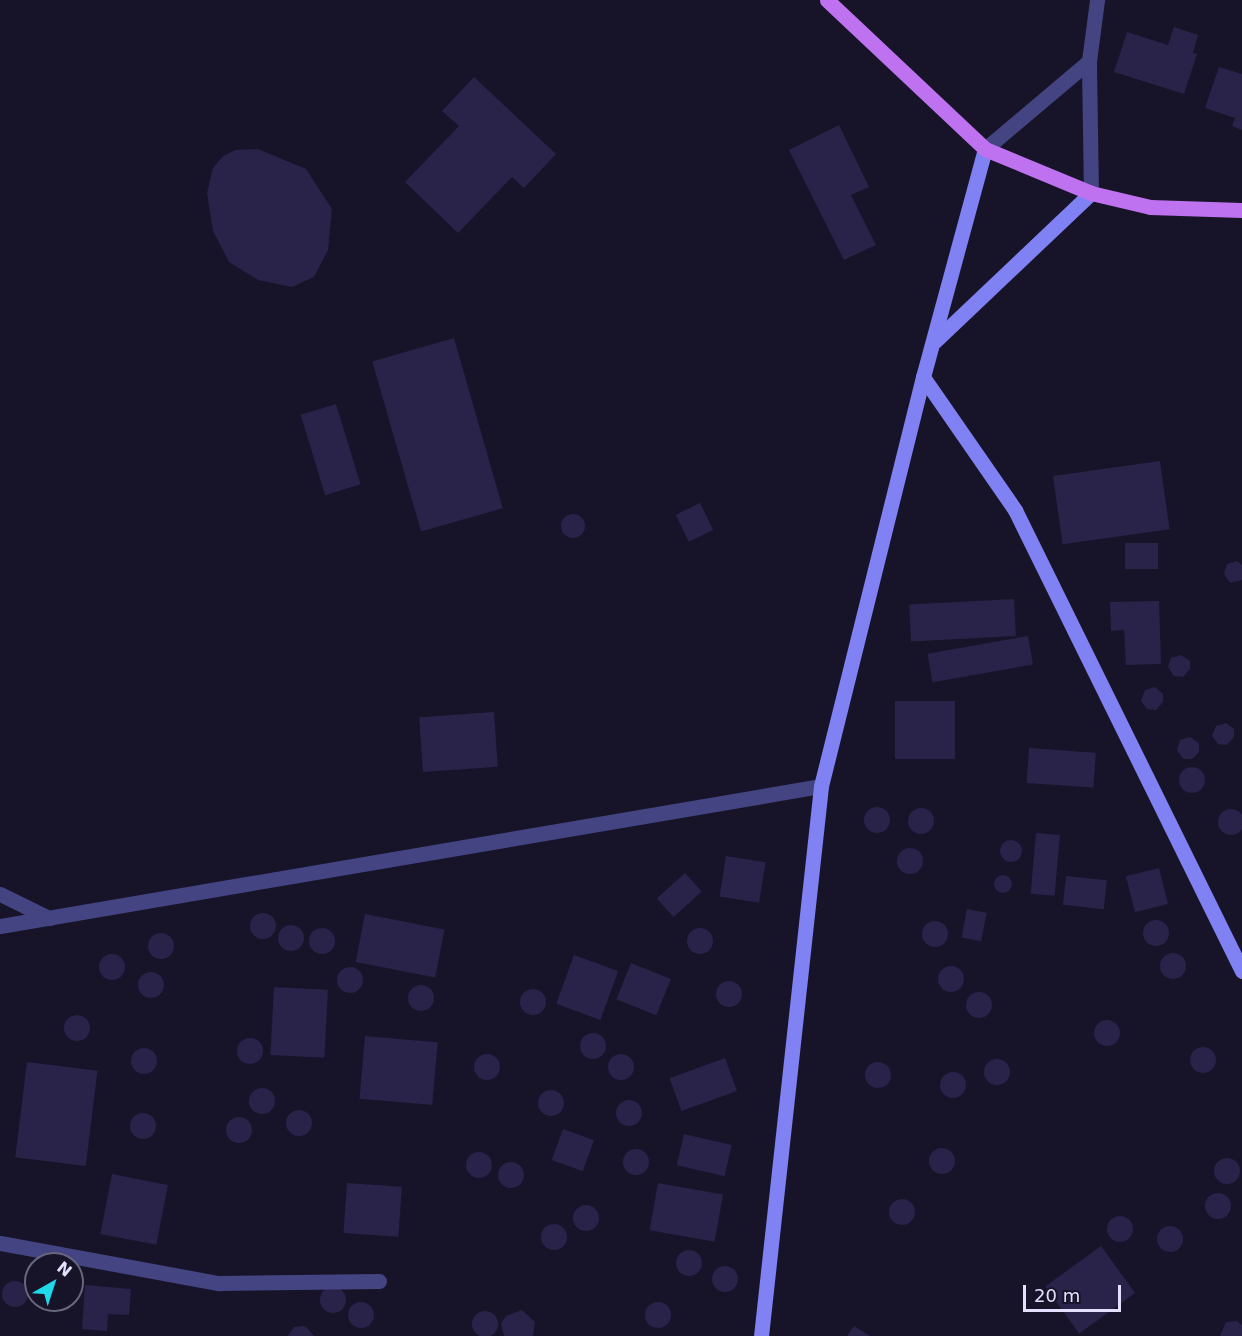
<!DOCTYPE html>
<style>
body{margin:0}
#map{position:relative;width:1242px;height:1336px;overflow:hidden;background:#171429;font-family:"DejaVu Sans",sans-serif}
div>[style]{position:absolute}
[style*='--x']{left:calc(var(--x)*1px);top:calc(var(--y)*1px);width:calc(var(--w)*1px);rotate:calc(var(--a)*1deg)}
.building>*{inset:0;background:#292249;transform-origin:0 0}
.round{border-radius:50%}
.street>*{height:15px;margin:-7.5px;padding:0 7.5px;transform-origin:7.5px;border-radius:7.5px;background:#444483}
.secondary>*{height:15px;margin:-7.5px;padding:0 7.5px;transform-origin:7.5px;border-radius:7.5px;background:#8081f2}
.primary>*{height:15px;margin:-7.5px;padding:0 7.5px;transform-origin:7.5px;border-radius:7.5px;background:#be72f0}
span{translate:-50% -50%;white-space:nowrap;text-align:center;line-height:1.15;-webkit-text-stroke:4.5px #171429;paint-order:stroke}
.north{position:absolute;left:24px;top:1252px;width:60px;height:60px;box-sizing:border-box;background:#171429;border:2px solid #68667d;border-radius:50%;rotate:39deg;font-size:16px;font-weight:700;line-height:24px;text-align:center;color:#e2e0fc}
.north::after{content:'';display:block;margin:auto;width:21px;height:27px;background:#1fd9e8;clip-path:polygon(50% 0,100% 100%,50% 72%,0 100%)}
.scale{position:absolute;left:1023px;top:1285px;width:98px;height:27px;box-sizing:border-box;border:3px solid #e2e0fc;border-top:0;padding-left:8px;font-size:18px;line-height:21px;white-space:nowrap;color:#e2e0fc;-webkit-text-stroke:4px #171429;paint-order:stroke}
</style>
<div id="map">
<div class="building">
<div style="clip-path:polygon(1174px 27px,1198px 35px,1193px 53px,1197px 54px,1184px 94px,1114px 72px,1127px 32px,1168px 45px)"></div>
<div style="clip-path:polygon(1219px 67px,1242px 74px,1242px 130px,1232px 126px,1235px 118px,1205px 108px)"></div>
<div style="clip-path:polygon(474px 77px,556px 154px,524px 188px,512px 177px,458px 233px,405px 182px,459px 126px,442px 111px)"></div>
<div style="clip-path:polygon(839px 125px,869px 187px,851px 195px,876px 245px,844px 260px,789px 150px)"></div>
<div style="clip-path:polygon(258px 149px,306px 169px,332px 209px,328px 250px,314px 277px,292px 287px,258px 280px,229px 262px,213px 231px,207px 193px,213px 168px,222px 157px,235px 150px)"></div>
<div style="left:454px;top:338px;width:177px;height:85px;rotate:74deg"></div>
<div style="left:336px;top:404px;width:84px;height:37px;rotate:73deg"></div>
<div style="left:1160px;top:461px;width:69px;height:108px;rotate:82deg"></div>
<div style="left:700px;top:503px;width:30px;height:27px;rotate:64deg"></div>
<div class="round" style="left:561px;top:514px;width:24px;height:24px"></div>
<div style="left:1125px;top:543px;width:33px;height:26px"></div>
<div style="clip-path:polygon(1237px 561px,1242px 565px,1242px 580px,1230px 583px,1224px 574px,1227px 564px)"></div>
<div style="left:1014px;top:599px;width:37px;height:105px;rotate:87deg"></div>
<div style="clip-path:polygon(1159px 601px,1161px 664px,1126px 665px,1124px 630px,1111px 631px,1110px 602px)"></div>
<div style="left:1028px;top:636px;width:29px;height:102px;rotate:80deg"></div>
<div style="clip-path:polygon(1181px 655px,1190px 661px,1190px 669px,1183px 677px,1174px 676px,1168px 667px,1171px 658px)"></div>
<div style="clip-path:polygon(1155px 687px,1163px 694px,1163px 702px,1156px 710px,1147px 709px,1141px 701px,1145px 690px)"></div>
<div style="left:895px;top:701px;width:60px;height:58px"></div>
<div style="left:494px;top:712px;width:55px;height:75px;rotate:86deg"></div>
<div style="clip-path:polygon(1226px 723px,1234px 729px,1234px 737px,1227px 745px,1218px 744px,1212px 736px,1216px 726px)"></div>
<div style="clip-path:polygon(1190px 737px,1199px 743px,1199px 752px,1192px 759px,1183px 759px,1177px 750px,1180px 740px)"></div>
<div style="left:1029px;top:748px;width:67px;height:35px;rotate:4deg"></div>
<div class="round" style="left:1179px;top:767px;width:26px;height:26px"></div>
<div class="round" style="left:864px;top:807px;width:26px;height:26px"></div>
<div class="round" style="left:908px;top:808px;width:26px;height:26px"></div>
<div class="round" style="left:1218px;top:809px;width:26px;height:26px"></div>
<div style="left:1036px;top:833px;width:24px;height:61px;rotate:5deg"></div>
<div class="round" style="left:1000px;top:840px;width:22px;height:22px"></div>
<div class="round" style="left:897px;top:848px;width:26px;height:26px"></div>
<div style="left:726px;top:856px;width:40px;height:41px;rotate:9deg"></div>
<div style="left:1159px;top:868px;width:37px;height:34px;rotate:76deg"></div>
<div style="left:685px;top:873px;width:25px;height:38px;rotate:48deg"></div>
<div class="round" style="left:994px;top:875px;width:18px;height:18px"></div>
<div style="left:1066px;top:876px;width:41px;height:29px;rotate:6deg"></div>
<div style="left:967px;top:909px;width:20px;height:29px;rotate:11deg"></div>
<div class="round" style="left:250px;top:913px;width:26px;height:26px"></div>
<div style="left:365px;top:914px;width:81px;height:49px;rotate:11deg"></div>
<div class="round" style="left:1143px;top:920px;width:26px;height:26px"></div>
<div class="round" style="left:922px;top:921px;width:26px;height:26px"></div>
<div class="round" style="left:278px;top:925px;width:26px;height:26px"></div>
<div class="round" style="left:687px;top:928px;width:26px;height:26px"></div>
<div class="round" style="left:309px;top:928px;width:26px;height:26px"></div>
<div class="round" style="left:148px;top:933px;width:26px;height:26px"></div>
<div class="round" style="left:1160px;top:953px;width:26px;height:26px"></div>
<div class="round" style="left:99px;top:954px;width:26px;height:26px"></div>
<div style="left:574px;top:955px;width:47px;height:52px;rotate:20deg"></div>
<div style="left:631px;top:963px;width:43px;height:39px;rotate:22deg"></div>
<div class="round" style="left:938px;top:966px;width:26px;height:26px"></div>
<div class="round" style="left:337px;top:967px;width:26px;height:26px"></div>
<div class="round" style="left:138px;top:972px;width:26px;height:26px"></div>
<div class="round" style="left:716px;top:981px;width:26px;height:26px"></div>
<div class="round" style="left:408px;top:985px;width:26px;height:26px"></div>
<div style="left:274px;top:987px;width:54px;height:68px;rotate:3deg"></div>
<div class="round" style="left:520px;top:989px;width:26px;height:26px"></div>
<div class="round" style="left:966px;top:992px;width:26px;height:26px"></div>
<div class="round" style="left:64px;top:1015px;width:26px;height:26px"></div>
<div class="round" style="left:1094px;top:1020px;width:26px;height:26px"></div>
<div class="round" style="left:580px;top:1033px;width:26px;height:26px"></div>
<div style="left:365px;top:1036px;width:73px;height:63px;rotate:5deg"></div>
<div class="round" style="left:237px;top:1038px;width:26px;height:26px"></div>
<div class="round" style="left:1190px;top:1047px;width:26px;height:26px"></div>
<div class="round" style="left:131px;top:1048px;width:26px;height:26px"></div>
<div class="round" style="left:608px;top:1054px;width:26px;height:26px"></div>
<div class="round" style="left:474px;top:1054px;width:26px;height:26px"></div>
<div style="left:725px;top:1058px;width:35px;height:59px;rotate:70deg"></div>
<div class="round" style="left:984px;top:1059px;width:26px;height:26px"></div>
<div class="round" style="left:865px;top:1062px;width:26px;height:26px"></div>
<div style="left:27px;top:1062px;width:71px;height:96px;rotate:7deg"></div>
<div class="round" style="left:940px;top:1072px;width:26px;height:26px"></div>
<div class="round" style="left:249px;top:1088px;width:26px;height:26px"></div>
<div class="round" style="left:538px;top:1090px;width:26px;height:26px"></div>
<div class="round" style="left:616px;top:1100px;width:26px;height:26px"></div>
<div class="round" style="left:286px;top:1110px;width:26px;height:26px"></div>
<div class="round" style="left:130px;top:1113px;width:26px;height:26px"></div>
<div class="round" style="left:226px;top:1117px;width:26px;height:26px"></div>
<div style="left:563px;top:1129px;width:33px;height:33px;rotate:20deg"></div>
<div style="left:684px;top:1134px;width:49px;height:32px;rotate:13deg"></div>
<div class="round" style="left:929px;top:1148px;width:26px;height:26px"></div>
<div class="round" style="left:623px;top:1149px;width:26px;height:26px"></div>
<div class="round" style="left:466px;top:1152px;width:26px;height:26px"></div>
<div class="round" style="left:1214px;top:1158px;width:26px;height:26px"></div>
<div class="round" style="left:498px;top:1162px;width:26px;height:26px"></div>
<div style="left:112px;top:1174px;width:57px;height:61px;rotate:11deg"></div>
<div style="left:347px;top:1183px;width:55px;height:50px;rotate:4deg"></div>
<div style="left:658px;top:1183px;width:66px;height:48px;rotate:10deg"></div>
<div class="round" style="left:1205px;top:1193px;width:26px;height:26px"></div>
<div class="round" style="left:889px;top:1199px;width:26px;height:26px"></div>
<div class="round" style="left:573px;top:1205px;width:26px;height:26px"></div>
<div class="round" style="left:1107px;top:1216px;width:26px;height:26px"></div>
<div class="round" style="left:541px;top:1224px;width:26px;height:26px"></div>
<div class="round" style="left:1157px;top:1226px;width:26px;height:26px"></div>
<div style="left:1101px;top:1246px;width:58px;height:69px;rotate:54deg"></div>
<div class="round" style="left:676px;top:1250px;width:26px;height:26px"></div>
<div class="round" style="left:712px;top:1266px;width:26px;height:26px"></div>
<div class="round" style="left:2px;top:1281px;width:26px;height:26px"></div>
<div style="clip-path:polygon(85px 1285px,131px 1289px,129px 1315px,108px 1314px,107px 1331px,82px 1329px)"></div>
<div class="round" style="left:320px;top:1287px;width:26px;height:26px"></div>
<div style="clip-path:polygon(43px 1300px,69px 1300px,63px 1308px,52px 1309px)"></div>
<div class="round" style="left:645px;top:1302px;width:26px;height:26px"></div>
<div class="round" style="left:348px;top:1302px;width:26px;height:26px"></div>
<div style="clip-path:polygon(522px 1310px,535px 1322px,533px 1336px,504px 1336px,501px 1324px,506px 1316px)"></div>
<div class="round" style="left:472px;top:1311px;width:26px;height:26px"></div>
<div style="clip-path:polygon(1237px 1321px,1242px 1325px,1242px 1336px,1220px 1336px,1226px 1322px)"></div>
<div style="clip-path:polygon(305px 1326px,314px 1336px,288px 1336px,294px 1327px)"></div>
<div style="clip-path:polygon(854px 1326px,870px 1336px,847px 1336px)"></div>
</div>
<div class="street">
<div style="--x:985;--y:149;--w:136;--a:-40.2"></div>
<div style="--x:1091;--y:193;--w:132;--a:-90.9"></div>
<div style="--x:1089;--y:61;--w:62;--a:-82.5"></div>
<div style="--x:0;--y:894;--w:55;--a:26.1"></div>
<div style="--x:0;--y:926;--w:833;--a:-9.68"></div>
<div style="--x:0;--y:1243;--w:223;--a:10.4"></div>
<div style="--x:219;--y:1283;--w:160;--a:-0.7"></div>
</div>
<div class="secondary">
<div style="--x:935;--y:341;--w:215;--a:-43.5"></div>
<div style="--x:923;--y:377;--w:162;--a:55.3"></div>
<div style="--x:1015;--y:510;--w:514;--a:63.78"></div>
<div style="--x:761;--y:1336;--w:553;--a:-83.77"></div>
<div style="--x:821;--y:786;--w:422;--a:-76"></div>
<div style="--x:923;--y:377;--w:236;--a:-74.8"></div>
</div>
<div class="primary">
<div style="--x:827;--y:0;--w:217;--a:43.3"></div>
<div style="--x:985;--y:149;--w:115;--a:22.5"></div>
<div style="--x:1091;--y:193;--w:61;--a:13.3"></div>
<div style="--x:1150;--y:207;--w:92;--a:1.9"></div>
</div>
<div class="north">N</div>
<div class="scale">20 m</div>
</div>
